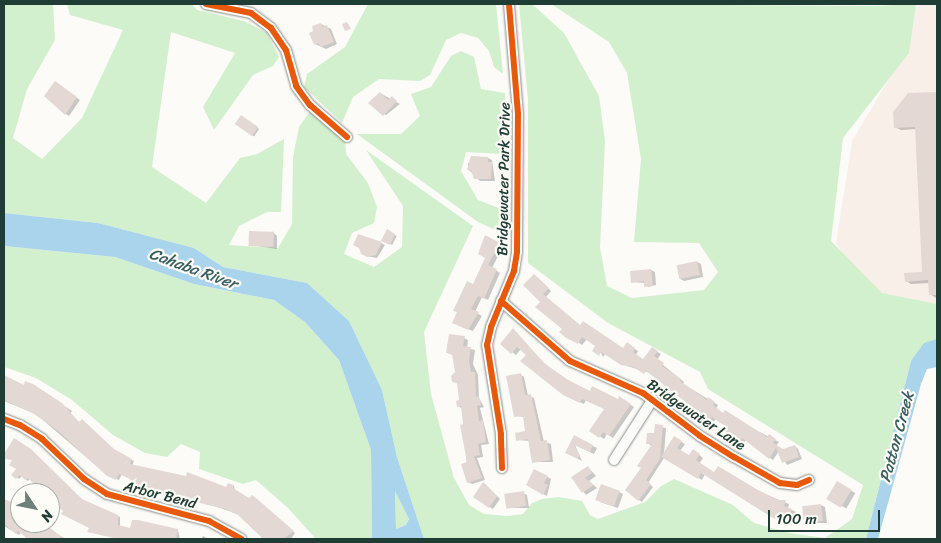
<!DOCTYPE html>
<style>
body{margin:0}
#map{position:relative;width:941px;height:543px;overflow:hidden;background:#fcfbf8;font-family:Sriracha,sans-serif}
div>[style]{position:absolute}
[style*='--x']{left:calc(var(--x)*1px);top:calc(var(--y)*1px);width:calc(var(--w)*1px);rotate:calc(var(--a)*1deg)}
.built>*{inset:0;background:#f9efe9}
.green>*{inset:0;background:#d2f0cd}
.water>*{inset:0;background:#a9d4eb}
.shadow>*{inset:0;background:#0003;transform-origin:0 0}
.building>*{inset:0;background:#e4d8d4;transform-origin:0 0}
.roads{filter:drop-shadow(0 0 1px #888d8a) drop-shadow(0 0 1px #888d8a)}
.minor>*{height:10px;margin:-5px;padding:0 5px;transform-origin:5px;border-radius:5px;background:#fbfbf9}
.cycleway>*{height:6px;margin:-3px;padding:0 3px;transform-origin:3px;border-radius:3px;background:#e8590c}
span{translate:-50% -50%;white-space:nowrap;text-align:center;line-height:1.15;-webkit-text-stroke:4.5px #fdfcf7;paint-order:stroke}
.street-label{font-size:15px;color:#1f3d34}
.water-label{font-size:16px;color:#385e60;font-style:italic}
.frame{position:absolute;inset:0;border:5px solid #1f3d34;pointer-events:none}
.north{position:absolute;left:10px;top:483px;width:50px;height:50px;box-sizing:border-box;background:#fdfcf7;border:1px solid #a4b0a9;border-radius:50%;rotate:124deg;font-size:14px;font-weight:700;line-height:20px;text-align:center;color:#1f3d34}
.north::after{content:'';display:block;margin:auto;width:18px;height:22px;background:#6c8079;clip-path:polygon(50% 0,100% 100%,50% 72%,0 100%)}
.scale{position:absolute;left:768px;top:510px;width:112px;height:22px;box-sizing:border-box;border:2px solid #1f3d34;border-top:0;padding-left:6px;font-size:15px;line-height:18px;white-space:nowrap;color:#1f3d34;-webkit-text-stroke:4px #fdfcf7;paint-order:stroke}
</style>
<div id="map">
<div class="built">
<div style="clip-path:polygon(916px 4px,937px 4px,937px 325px,873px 296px,836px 244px,852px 141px,909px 45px)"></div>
</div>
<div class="green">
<div style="clip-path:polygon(4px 4px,53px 4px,55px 40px,27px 89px,13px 138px,42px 159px,82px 118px,123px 30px,70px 15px,67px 4px,192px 4px,197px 10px,244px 21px,267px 33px,279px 57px,273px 66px,253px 75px,214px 130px,203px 107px,235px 53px,171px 32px,152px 167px,206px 203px,240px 158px,257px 154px,284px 139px,281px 212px,267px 212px,239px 226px,229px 245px,278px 248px,292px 224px,293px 157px,299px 127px,311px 110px,345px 137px,346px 154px,368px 183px,377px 207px,374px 223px,352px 233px,344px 254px,374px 267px,402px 247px,403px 206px,366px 150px,473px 226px,424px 332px,431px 394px,454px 478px,469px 505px,484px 514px,507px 516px,523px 514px,532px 503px,542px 499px,559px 497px,582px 501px,590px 515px,598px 519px,645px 502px,661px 486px,674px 479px,733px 505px,754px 523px,789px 533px,825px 538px,852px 519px,863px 485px,708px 389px,700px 372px,608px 323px,528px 263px,528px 100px,519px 4px,532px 4px,564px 33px,599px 96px,605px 141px,600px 247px,607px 286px,632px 298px,704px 290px,718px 272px,699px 243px,634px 242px,641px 159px,627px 73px,609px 42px,551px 4px,876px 6px,916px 4px,909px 53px,843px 138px,831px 241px,882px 293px,937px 304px,937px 339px,911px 361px,866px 539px,424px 539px,397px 457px,382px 390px,349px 321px,307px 283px,223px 267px,194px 248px,98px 223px,4px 213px)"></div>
<div style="clip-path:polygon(368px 4px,496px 4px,503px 74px,494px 67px,489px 51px,478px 38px,461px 33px,446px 40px,430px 75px,420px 81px,379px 79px,353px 97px,342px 123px,304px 87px,307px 74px,345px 47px)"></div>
<div style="clip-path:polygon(461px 51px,474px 57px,481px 89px,505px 93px,503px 154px,466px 152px,461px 171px,478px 200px,501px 209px,502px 233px,478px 222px,357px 134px,401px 134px,420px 116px,411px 94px,431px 87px,451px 56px)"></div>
<div style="clip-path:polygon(4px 246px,115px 257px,194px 284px,274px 300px,305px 322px,339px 360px,371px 450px,372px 539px,316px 539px,288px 508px,256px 480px,243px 484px,199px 469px,200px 452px,181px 444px,167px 457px,145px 453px,113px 435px,72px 400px,36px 378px,4px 367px)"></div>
<div style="clip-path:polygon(395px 490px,409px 519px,406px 525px,396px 529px)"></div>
</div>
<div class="water">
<div style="clip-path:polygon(evenodd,4px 213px,98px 223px,194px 248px,223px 267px,307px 283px,349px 321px,382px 390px,397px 457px,424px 539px,372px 539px,371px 450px,339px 360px,305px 322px,274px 300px,194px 284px,115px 257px,4px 246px,4px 213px,395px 491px,409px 519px,406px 525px,396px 529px,395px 491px)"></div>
<div style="clip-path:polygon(937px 339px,937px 367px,927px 369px,921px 384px,878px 539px,866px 539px,911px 361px,924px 343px)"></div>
</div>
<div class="shadow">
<div style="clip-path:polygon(321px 24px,331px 29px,337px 44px,326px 49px,315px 44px)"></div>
<div style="clip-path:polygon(59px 85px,80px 100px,69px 116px,66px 114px)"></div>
<div style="clip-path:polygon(380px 93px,400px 104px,386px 115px,382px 113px)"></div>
<div style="clip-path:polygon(937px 93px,937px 297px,936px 298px,930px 294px,930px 283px,911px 284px,906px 281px,923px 273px,916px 129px,901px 130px,895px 127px,909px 94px)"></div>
<div style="left:242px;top:117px;width:21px;height:9px;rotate:35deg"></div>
<div style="clip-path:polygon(488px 158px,492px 160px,495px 181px,480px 181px,468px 169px,468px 163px)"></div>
<div style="left:387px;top:231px;width:11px;height:10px;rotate:27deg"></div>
<div style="clip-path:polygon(274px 233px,277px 236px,277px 249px,250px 245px)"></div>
<div style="clip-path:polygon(486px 237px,503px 246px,492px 268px,500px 273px,488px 300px,482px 297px,475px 312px,482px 316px,473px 331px,458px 325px,487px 258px)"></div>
<div style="clip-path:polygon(381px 243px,385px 245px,377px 258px,366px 256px)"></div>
<div style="clip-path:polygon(697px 262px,701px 264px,703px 277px,684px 281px,680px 279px)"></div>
<div style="clip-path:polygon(651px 270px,655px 272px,656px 285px,648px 287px,645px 283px,632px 282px)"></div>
<div style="clip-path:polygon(538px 278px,551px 291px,546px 297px,581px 326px,624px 349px,627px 344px,638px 351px,636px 355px,644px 361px,656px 351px,661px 354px,657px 360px,684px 382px,683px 384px,718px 405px,716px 409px,724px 414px,779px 442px,776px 446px,783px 450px,795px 446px,798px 449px,802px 459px,787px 465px,779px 451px,773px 460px,746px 439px,744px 444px,723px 431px,726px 426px,716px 419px,712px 423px,703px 417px,704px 415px,650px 373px,627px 366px,606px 353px,603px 357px,597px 345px,587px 339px,582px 345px,579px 343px,542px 302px)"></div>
<div style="clip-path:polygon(513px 330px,548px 367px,571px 382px,591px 392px,618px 400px,620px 398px,634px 407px,613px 438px,607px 434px,604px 439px,591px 430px,605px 409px,586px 400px,584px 404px,568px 397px,521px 349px,516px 355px,512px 352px)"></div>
<div style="clip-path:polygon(464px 338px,468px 340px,467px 348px,475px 350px,473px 364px,478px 375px,479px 398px,484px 407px,480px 408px,489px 444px,481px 445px,483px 457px,477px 458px,485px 480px,472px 484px,468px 482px,463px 409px,458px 406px,461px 401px,458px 384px,453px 381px,456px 376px,453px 355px,448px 353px)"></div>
<div style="clip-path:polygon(521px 375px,524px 377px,528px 396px,534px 398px,544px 442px,551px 444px,553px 462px,533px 462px,530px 441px,518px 440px,526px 432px,524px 417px,516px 416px)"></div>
<div style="clip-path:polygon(4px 376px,25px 387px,32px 385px,72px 411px,70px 414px,80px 423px,116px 451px,134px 461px,132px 466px,227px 488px,228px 484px,234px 486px,235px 491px,295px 533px,291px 539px,266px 539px,240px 515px,122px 474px,119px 480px,107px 475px,36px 414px,4px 401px)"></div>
<div style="clip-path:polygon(656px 426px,666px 428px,664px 454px,674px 438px,685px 444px,680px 451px,689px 457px,697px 453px,703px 458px,699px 464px,714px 473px,789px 504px,788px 508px,796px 512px,792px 524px,778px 520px,705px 474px,702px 480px,664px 458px,648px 483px,653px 487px,642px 502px,639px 500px,626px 490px,643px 468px,652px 446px,647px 443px,655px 435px)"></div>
<div style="clip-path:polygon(575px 437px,597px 448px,594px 454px,575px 445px,582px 461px,567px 453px)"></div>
<div style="clip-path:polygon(14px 439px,84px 501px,120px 517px,120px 527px,131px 530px,138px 521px,178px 530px,180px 539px,125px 539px,88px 531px,90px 528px,64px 511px,50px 498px,50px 493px,42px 493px,30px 479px,28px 481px,22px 476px,19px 479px,13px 474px,18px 469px,14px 460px,4px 457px)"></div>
<div style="clip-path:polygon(588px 467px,596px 476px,589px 481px,597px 488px,586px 495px,573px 477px)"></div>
<div style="clip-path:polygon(535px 470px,551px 479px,547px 496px,527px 485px)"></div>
<div style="clip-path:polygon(484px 483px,500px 499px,493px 509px,474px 497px)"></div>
<div style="left:838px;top:483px;width:20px;height:18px;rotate:30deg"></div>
<div style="clip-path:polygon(619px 492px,623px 494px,618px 508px,600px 502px)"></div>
<div style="clip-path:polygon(523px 493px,527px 495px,529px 508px,507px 508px)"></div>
<div style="clip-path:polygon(4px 499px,20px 507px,20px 523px,38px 523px,66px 539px,27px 539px,21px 532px,19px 535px,4px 526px)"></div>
<div style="clip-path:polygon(821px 505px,825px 507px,827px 523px,805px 523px)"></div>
<div style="clip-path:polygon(203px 536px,209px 539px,201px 539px)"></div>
</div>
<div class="building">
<div style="clip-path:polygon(347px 22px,351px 29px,345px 31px,342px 24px)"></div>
<div style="clip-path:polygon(321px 23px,323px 27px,327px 25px,334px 42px,321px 47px,318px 43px,314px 45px,309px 33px,313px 31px,312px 26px)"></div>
<div style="clip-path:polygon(55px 81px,77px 97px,65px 115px,44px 96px)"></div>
<div style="clip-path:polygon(380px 92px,388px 100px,392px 96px,397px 101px,383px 116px,368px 103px)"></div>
<div style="clip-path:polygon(937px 92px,937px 295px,929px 295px,928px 280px,905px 282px,904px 273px,922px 272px,915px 127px,894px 128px,893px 112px,908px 93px)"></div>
<div style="left:241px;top:115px;width:21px;height:11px;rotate:35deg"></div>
<div style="clip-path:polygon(471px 156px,488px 157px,488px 162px,492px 162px,491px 179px,474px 179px,471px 170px,467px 170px)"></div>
<div style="clip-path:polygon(387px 229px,395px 234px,390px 245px,381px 241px)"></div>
<div style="left:249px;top:231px;width:25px;height:15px;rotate:2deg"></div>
<div style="clip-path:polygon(358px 234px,382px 242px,376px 255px,367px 257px,361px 254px,359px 248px,353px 245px)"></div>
<div style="clip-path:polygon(485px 235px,500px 243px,488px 265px,497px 269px,484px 299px,478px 296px,471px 309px,479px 312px,468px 330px,452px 323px,457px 312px,453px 311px,467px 281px,473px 284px,485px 258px,478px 254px)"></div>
<div style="left:697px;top:261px;width:14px;height:21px;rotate:78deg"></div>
<div style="clip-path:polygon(651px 269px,653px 286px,644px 287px,644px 281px,631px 283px,630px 271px)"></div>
<div style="clip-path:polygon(534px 274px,549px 288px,543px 294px,580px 325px,583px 321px,623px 348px,627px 342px,635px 348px,633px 352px,643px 359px,652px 347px,658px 351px,654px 356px,664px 363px,662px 366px,681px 379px,680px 381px,707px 400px,708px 397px,715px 402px,713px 405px,723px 413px,725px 410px,767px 437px,769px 434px,776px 439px,773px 443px,783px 449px,795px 445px,799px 457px,782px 463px,776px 448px,769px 459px,742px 438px,739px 442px,721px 431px,725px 426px,712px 417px,708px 422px,701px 418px,702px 415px,646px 371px,644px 374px,633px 367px,621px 365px,601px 352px,599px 356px,592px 351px,595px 346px,582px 337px,578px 344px,566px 338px,559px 332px,562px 329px,535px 307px,540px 302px,523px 285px)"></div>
<div style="clip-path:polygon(513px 328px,544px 363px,568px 380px,590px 391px,592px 386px,618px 399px,619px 396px,631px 404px,609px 436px,603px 432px,599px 438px,589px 431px,604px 409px,582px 399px,580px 403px,563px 395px,520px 361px,526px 355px,517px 347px,511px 354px,500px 344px)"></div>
<div style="clip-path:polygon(449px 334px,465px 336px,463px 346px,471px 347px,469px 361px,471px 372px,475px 372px,476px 397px,479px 396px,481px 405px,477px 406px,479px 421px,483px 420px,484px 429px,486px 442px,478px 444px,480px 455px,474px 456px,482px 478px,467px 483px,461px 464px,467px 462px,460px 425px,463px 424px,461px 406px,457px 407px,456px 401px,459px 400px,457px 383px,452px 382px,451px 376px,455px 372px,452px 354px,446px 353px)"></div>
<div style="clip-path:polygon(521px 373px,525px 395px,531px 394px,541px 441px,547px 440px,550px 460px,532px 463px,528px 439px,516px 441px,515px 433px,525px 431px,523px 416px,514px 417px,506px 376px)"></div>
<div style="clip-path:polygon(4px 375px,24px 385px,25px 381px,33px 384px,62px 403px,79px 422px,82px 419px,114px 449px,132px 459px,130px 464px,186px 476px,187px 472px,226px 487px,228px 483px,234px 485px,233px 488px,249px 498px,252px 495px,256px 498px,294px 531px,283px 539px,263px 539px,238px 515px,225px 509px,128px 486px,130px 479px,119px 474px,116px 480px,107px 476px,57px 430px,34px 414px,4px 400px)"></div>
<div style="clip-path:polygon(655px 424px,663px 425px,660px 459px,646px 480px,651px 484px,638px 501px,625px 490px,641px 468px,637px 466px,652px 444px,646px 444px,647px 433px,654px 433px)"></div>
<div style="clip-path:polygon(574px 435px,593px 445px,590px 452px,574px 445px,580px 455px,578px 459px,565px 453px)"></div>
<div style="clip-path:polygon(674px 436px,682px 441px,677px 448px,689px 455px,693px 449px,700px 454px,696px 460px,714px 472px,718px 466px,758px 490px,778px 500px,786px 500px,784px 506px,792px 509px,788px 522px,773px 518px,701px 473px,698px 479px,661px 457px)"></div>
<div style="clip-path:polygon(14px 438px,31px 449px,82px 499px,118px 515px,118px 525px,130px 528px,132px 520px,138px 520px,178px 529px,176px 539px,118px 539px,87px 532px,89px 528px,61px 514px,63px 511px,50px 500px,50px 493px,38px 493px,33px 489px,36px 486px,28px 478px,25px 480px,20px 475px,16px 479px,11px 475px,16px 469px,9px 465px,12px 460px,4px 459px,4px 454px)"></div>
<div style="clip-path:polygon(588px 466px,592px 473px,585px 478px,594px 485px,582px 493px,571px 477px)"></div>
<div style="clip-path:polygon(534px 469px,548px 476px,544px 483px,548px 485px,543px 495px,526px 485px)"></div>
<div style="left:837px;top:481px;width:17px;height:21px;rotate:31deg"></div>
<div style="clip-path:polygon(483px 482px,497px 496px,489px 508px,473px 497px)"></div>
<div style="left:601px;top:484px;width:20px;height:17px;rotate:20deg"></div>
<div style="left:524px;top:491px;width:15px;height:20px;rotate:82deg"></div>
<div style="clip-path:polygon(4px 499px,20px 506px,20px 523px,38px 523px,46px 529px,48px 526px,64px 539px,28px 539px,18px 531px,16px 534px,4px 524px)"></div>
<div style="left:821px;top:504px;width:17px;height:19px;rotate:83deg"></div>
</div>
<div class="roads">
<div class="minor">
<div style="--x:206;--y:4;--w:46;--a:11.3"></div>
<div style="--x:251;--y:13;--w:25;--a:37"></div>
<div style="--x:271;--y:28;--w:27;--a:56"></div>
<div style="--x:286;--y:50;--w:37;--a:74"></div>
<div style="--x:296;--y:86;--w:24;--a:54"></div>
<div style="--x:310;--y:105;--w:49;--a:40.9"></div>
<div style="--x:501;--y:301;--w:91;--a:41"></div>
<div style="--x:570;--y:361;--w:80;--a:23.7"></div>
<div style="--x:643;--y:393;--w:71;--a:37"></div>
<div style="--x:700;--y:436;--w:40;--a:32"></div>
<div style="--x:734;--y:457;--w:53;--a:29.5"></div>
<div style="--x:780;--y:483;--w:17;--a:7"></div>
<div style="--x:797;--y:485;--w:13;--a:-23"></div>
<div style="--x:4;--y:419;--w:17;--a:21"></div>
<div style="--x:20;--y:425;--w:26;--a:32"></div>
<div style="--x:42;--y:439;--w:58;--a:43.6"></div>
<div style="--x:84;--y:479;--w:27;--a:33"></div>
<div style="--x:107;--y:494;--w:106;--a:14.8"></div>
<div style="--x:209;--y:521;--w:37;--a:29"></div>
<div style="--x:614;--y:460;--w:72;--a:-57.4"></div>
<div style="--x:502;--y:468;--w:34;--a:-92"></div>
<div style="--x:501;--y:434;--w:90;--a:-98.9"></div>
<div style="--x:487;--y:345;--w:18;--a:-77"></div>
<div style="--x:491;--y:327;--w:61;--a:-67.7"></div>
<div style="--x:514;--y:271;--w:19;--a:-81"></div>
<div style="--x:517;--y:252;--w:138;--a:-89.6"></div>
<div style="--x:518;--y:114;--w:110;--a:-94.7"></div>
</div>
</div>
<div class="cycleway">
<div style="--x:206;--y:4;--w:46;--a:11.3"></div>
<div style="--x:251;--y:13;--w:25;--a:37"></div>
<div style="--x:271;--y:28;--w:27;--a:56"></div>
<div style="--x:286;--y:50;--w:37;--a:74"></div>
<div style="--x:296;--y:86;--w:24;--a:54"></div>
<div style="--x:310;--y:105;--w:49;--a:40.9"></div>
<div style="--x:501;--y:301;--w:91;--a:41"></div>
<div style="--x:570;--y:361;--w:80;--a:23.7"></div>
<div style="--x:643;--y:393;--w:71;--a:37"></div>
<div style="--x:700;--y:436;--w:40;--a:32"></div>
<div style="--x:734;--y:457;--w:53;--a:29.5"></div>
<div style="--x:780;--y:483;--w:17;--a:7"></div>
<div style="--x:797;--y:485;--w:13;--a:-23"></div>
<div style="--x:4;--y:419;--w:17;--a:21"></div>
<div style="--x:20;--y:425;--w:26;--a:32"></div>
<div style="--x:42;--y:439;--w:58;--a:43.6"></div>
<div style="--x:84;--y:479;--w:27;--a:33"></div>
<div style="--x:107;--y:494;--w:106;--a:14.8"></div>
<div style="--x:209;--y:521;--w:37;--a:29"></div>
<div style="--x:502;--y:468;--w:34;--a:-92"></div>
<div style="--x:501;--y:434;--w:90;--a:-98.9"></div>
<div style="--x:487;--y:345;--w:18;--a:-77"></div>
<div style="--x:491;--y:327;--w:61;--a:-67.7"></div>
<div style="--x:514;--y:271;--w:19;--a:-81"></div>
<div style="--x:517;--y:252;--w:138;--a:-89.6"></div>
<div style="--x:518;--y:114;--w:110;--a:-94.7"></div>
</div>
<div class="street-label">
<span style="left:504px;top:179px;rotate:-89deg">Bridgewater Park Drive</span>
<span style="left:696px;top:415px;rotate:34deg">Bridgewater Lane</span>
<span style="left:160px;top:495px;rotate:14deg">Arbor Bend</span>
</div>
<div class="water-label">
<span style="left:193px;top:269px;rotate:20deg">Cahaba River</span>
<span style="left:897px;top:437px;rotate:-75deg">Patton Creek</span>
</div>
<div class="frame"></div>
<div class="north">N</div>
<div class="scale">100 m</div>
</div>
